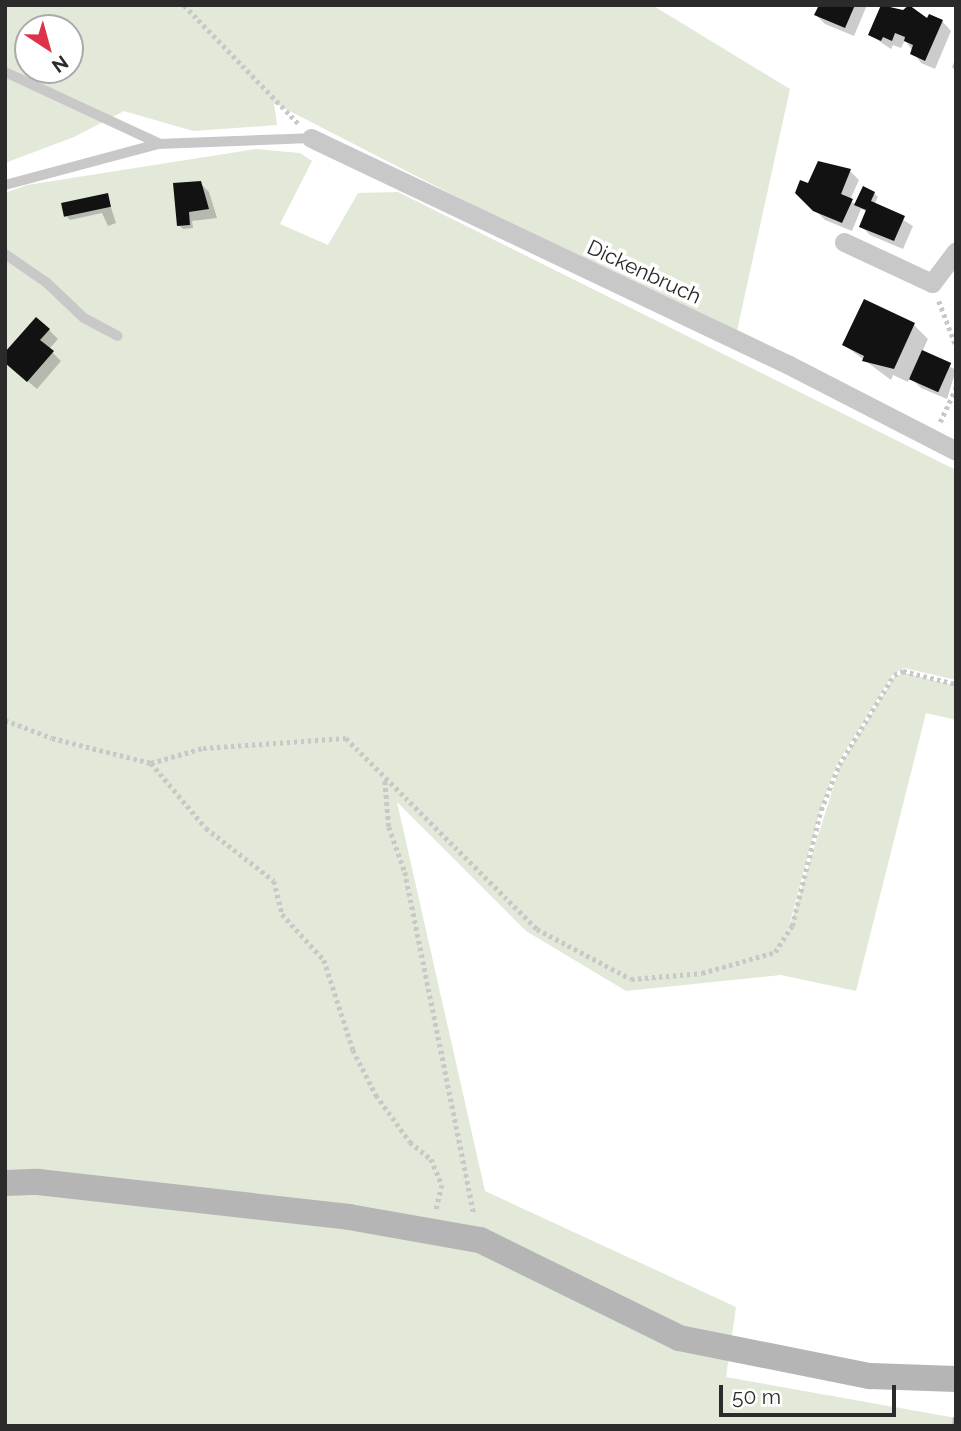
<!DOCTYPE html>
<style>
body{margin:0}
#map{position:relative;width:961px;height:1431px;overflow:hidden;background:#fff;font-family:Raleway,sans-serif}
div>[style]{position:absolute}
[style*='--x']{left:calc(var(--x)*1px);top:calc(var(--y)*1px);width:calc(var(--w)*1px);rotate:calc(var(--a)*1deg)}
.green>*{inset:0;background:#e2e9d9}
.shadow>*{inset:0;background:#0003}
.building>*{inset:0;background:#121212;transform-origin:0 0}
.path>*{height:4.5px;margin-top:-2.25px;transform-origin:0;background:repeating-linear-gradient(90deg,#c8c8c8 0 3.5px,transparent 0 7px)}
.lane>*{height:10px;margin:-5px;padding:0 5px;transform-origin:5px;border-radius:5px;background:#c8c8c8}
.street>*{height:19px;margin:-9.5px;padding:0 9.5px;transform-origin:9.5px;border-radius:9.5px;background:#c8c8c8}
.secondary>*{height:26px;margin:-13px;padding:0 13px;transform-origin:13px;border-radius:13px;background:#b5b5b5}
span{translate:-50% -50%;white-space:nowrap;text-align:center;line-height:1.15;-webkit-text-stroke:7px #fff;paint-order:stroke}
.street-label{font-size:21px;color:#2b2b2b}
.frame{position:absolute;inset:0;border:7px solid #2b2b2b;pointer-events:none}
.north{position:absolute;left:14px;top:14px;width:70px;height:70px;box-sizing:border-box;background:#fff;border:2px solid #aaa;border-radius:50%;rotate:144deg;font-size:19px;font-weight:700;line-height:28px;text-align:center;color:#2b2b2b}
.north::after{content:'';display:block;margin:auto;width:24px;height:32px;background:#de3248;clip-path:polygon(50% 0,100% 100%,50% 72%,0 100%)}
.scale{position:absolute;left:719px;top:1385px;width:177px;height:32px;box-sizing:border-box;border:4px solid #2b2b2b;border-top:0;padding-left:9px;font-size:21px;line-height:24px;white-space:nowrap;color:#2b2b2b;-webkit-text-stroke:5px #fff;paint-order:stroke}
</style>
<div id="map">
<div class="green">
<div style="clip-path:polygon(evenodd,5px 5px,652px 5px,790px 89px,735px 340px,274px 103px,277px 125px,193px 131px,124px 111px,74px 137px,5px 163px,5px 5px,28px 28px,70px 28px,70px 70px,28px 70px,28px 28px)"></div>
<div style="clip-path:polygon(256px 149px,300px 153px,312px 161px,280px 224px,328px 245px,358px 193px,398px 192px,956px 470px,956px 680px,904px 668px,893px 674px,837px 764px,820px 810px,787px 934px,840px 766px,894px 677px,904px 673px,956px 686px,956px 720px,926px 713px,856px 991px,781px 975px,626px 991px,526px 931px,397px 802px,485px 1191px,736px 1307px,726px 1377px,956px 1418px,956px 1426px,5px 1426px,5px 193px,27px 185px)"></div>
</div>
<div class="shadow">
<div style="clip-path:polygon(820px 5px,867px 5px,854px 36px,825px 24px,816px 15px)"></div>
<div style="clip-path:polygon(883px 5px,904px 12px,907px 7px,928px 21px,942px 21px,951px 31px,935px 69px,921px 63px,905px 40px,901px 48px,893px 45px,891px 49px,870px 35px)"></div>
<div style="clip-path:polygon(956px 57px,956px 71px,952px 67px)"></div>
<div style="clip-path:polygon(850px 171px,859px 180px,850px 200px,856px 205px,874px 193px,878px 197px,875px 203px,913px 226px,903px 249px,870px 235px,861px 226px,868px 212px,861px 209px,852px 231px,825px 220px,797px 192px)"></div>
<div style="clip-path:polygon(200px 183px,209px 192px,217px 218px,192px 221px,193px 228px,183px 229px,179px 225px)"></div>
<div style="clip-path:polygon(107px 195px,116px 223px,108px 226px,102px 213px,70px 220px,66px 216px)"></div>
<div style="clip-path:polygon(914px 325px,928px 339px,922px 352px,956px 370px,947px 399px,921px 388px,910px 377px,908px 382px,893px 375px,891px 380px,844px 345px)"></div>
<div style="clip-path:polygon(49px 330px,58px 339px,49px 349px,61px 361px,37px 389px,11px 367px)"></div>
<div style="clip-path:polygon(953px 1417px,956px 1417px,956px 1426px,952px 1426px)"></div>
</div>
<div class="building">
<div style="clip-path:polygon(819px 5px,855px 5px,845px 28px,814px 15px)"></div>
<div style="clip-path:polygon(881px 5px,903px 10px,909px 5px,927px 18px,929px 14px,943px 20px,925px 61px,910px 54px,913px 45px,904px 41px,905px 37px,895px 33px,892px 41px,883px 37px,881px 41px,868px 35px)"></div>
<div style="clip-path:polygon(818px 161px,851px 169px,841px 194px,853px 199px,842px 223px,813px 211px,795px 193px,800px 180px,808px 183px)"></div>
<div style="clip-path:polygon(201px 181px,209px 209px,189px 212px,190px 225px,177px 226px,173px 183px)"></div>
<div style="clip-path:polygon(863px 186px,875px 192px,871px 201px,905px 216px,894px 241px,859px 227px,866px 210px,854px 205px)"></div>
<div style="left:108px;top:193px;width:14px;height:48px;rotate:78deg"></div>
<div style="clip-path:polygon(864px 299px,915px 323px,894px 369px,862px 361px,864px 356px,842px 345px)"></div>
<div style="clip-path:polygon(36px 317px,50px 329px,40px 340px,54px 351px,27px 382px,5px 363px,5px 352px)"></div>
<div style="left:922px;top:350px;width:32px;height:32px;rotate:24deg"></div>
</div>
<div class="path">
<div style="--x:184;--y:5;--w:165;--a:46"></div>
<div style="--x:939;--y:301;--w:48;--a:69.3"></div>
<div style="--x:940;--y:422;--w:38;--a:-65"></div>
<div style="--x:5;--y:720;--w:50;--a:21"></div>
<div style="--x:52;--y:738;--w:102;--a:14.2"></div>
<div style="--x:151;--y:763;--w:54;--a:-16.1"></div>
<div style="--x:203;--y:748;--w:143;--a:-4"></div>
<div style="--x:346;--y:738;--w:270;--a:45"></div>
<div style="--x:537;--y:929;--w:106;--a:28"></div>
<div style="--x:631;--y:979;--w:71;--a:-4.8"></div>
<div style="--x:702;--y:973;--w:76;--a:-16"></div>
<div style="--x:775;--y:952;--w:31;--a:-57"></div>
<div style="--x:792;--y:926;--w:120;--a:-76"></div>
<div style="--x:821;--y:810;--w:48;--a:-68.2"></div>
<div style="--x:839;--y:765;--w:105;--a:-58.6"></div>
<div style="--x:894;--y:675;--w:10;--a:-24"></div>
<div style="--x:903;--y:671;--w:55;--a:13.8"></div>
<div style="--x:151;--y:763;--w:85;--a:49.8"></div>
<div style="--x:206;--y:828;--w:86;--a:37.9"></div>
<div style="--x:274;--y:881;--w:34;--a:76"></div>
<div style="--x:282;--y:914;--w:62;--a:47.6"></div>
<div style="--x:324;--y:960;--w:95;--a:72.1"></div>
<div style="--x:353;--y:1050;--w:51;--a:62.9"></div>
<div style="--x:376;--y:1095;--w:58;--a:54.1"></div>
<div style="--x:410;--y:1142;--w:27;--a:39"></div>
<div style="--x:431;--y:1159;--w:28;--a:67"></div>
<div style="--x:442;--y:1185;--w:26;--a:103"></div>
<div style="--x:385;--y:781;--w:46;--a:85"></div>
<div style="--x:389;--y:827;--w:48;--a:70.4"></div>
<div style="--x:405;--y:872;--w:349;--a:78.6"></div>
</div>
<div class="lane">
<div style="--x:5;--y:72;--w:169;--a:24.9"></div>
<div style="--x:5;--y:185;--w:158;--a:-15"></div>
<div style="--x:158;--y:144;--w:153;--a:-2.2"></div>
<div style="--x:5;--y:254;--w:51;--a:34.6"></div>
<div style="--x:47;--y:283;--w:51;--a:43.4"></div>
<div style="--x:84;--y:318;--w:38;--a:28"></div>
</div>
<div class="street">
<div style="--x:311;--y:138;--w:529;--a:25.4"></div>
<div style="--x:789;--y:365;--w:188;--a:27.2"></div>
<div style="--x:844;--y:242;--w:97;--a:25"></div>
<div style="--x:932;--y:283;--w:40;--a:-53"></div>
</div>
<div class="secondary">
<div style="--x:5;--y:1183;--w:33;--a:-2"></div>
<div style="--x:38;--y:1182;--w:313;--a:6.4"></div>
<div style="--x:349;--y:1217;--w:133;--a:10"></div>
<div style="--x:480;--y:1240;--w:222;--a:26.2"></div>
<div style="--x:679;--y:1338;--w:195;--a:11.3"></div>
<div style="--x:870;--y:1376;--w:86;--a:2"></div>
</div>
<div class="street-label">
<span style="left:644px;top:272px;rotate:25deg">Dickenbruch</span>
</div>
<div class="frame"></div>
<div class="north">N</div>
<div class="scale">50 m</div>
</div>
